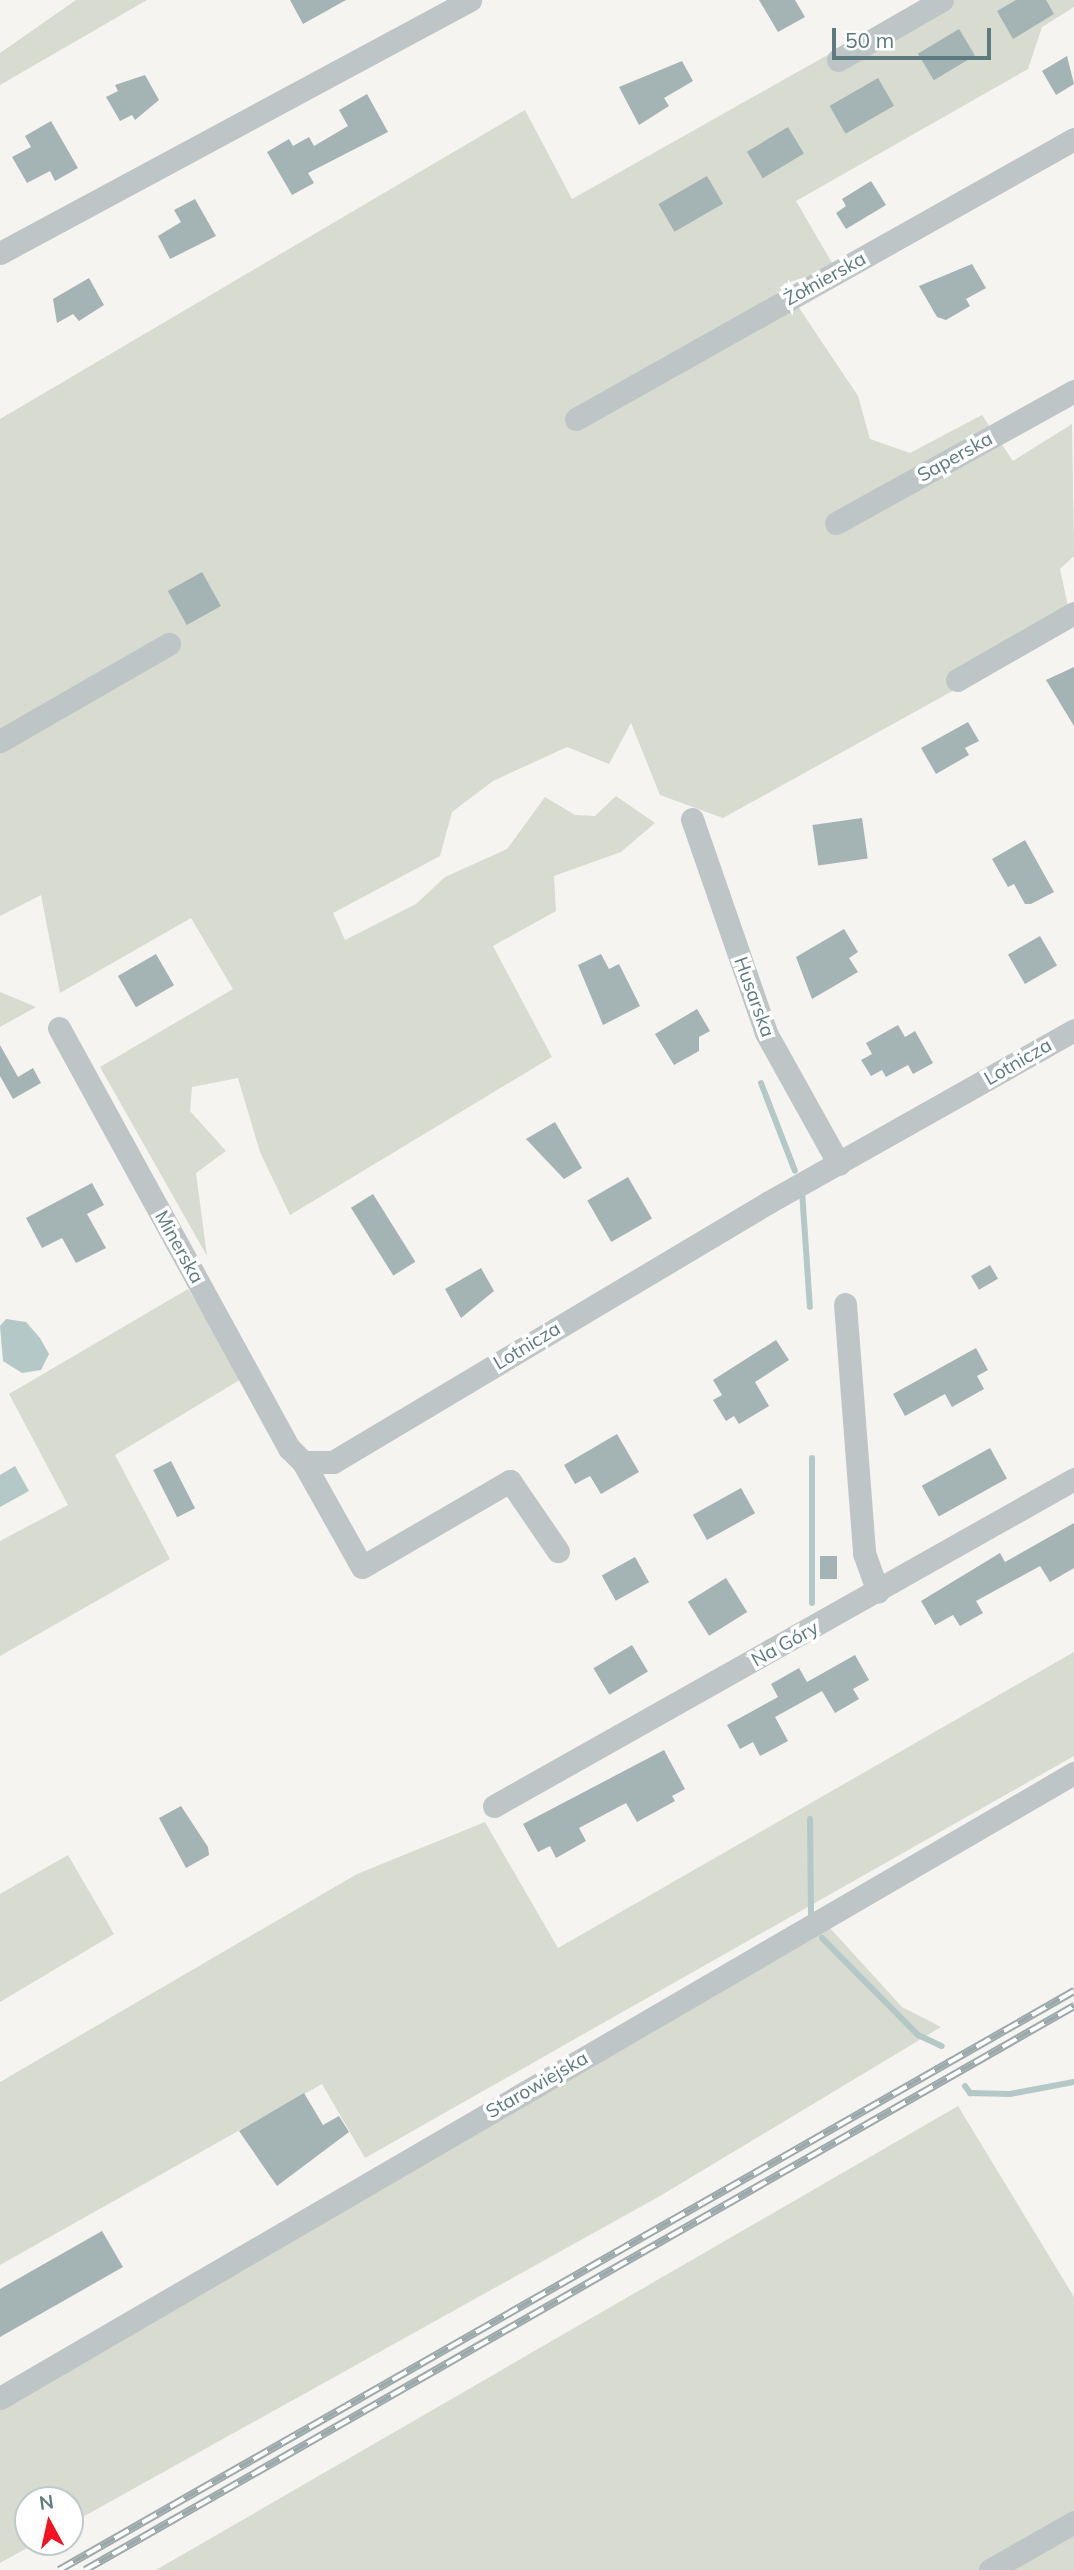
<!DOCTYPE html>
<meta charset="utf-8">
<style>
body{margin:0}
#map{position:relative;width:1074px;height:2570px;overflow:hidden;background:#f6f4f1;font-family:Mulish,sans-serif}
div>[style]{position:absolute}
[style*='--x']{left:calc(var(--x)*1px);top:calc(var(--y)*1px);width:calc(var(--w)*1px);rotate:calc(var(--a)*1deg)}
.green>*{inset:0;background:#d7dbd0}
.water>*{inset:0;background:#b3c8c7}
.stream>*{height:6px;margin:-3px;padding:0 3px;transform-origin:3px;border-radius:3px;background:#b3c8c7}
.building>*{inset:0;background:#a4b3b4;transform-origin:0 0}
.minor>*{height:23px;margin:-11.5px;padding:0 11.5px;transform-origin:11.5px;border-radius:11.5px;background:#bdc5c6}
.rail>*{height:8px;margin-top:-4px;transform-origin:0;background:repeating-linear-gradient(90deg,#fff 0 16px,#9ca9ab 0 32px);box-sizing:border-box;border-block:2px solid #9ca9ab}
span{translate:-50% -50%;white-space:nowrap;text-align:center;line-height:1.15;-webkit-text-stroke:7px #fff;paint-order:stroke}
.street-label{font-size:19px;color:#5d7a7f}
.north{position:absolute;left:14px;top:2486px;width:70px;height:70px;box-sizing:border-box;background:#fff;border:2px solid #becacc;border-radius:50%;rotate:352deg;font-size:19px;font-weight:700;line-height:28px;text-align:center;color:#5d7a7f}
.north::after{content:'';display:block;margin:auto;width:24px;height:32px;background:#f31320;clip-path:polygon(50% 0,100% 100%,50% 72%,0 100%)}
.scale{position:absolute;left:832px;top:28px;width:159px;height:32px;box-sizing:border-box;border:4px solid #5d7a7f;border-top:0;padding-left:9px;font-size:21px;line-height:24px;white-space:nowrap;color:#5d7a7f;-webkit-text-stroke:5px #fff;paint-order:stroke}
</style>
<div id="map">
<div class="green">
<div style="clip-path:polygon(76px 0,147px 0,0 85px,0 53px)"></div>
<div style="clip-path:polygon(925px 0,1074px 0,1074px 7px,1042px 27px,1028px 69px,796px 201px,835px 268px,783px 284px,858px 396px,870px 439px,910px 453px,982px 415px,1013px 461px,1072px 424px,1074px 556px,1060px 569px,1072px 625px,723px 818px,660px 795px,631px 723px,609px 764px,567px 747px,493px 781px,452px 812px,440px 856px,333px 913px,345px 940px,416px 904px,445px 877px,507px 849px,545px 797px,575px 815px,595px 816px,616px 796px,655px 823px,621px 852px,554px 876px,556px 911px,493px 946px,552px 1057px,290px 1215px,260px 1152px,238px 1078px,192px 1087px,190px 1111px,226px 1151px,196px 1173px,207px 1256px,100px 1067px,233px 989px,191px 918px,60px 993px,41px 895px,0 916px,0 419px,525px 110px,572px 199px)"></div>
<div style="clip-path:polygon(0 992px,36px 1007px,0 1027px)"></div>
<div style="clip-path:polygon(188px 1289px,243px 1378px,115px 1455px,170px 1559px,0 1656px,0 1541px,68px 1505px,9px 1394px)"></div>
<div style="clip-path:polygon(1074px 1652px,1074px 1756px,365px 2158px,322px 2084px,0 2265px,0 2082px,357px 1874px,485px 1822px,558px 1948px)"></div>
<div style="clip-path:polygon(68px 1855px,114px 1934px,0 2002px,0 1894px)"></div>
<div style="clip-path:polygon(829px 1927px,902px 2007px,941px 2027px,660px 2196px,70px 2524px,70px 2500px,28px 2500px,28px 2542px,38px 2542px,0 2563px,0 2405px)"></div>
<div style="clip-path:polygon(958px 2106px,1074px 2297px,1074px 2570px,156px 2570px)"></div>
</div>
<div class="water">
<div style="clip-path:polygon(6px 1319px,26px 1322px,40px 1338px,49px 1354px,41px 1370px,22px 1373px,3px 1361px,0 1326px)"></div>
<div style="clip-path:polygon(15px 1466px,29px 1491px,0 1507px,0 1475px)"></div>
</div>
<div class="stream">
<div style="--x:761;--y:1083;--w:94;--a:68.9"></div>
<div style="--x:802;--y:1191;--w:116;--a:86.1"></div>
<div style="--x:812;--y:1603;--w:145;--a:-90"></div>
<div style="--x:810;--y:1819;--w:96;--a:89.4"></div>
<div style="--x:822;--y:1938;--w:136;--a:45.3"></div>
<div style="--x:918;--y:2035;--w:26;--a:25"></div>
<div style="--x:965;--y:2086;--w:9;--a:54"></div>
<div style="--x:970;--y:2093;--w:40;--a:1.4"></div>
<div style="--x:1010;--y:2094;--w:65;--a:-10.6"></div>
</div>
<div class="building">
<div style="clip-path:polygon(290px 0,346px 0,303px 24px)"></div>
<div style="clip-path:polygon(759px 0,795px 0,805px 17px,778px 32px)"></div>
<div style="clip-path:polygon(1016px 0,1046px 0,1054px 14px,1013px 39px,997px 11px)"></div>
<div style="left:959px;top:29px;width:31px;height:48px;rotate:59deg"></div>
<div style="clip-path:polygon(1067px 56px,1074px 84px,1056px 95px,1042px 71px)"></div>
<div style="clip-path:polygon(682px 61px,693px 81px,664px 98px,669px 106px,639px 125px,619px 87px)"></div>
<div style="clip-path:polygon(145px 75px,159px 100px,135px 120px,132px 115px,120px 121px,106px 97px,118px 91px,115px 85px)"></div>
<div style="left:878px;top:78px;width:32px;height:56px;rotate:60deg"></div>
<div style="clip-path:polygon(367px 94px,388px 132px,308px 173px,314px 183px,292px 195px,267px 152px,289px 139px,293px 146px,309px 137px,314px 146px,348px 126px,339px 110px)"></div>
<div style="clip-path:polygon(51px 121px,78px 168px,55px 181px,50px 171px,27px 183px,12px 157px,31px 147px,25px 136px)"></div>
<div style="left:788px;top:127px;width:31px;height:48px;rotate:59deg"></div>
<div style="left:707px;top:176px;width:32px;height:56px;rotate:60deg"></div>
<div style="clip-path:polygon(871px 181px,886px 205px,846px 229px,836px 213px,846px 206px,842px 199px)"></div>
<div style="clip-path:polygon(195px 199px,216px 236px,170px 259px,158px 236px,181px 222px,174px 210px)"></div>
<div style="clip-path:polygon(972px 264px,986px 288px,966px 299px,970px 306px,946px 320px,937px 317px,919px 286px)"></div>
<div style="clip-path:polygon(89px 278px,104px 305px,79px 321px,73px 314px,57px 323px,53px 299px)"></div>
<div style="left:202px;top:572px;width:39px;height:39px;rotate:61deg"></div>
<div style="clip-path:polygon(1074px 667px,1074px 726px,1046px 680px)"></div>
<div style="clip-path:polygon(968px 722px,979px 741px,965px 748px,969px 755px,936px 774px,921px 748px)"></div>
<div style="left:862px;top:818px;width:41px;height:50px;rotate:82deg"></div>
<div style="clip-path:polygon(1025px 840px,1054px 892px,1031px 904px,1025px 904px,1014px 884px,1008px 887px,992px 859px)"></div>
<div style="clip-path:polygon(844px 929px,858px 952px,849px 958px,858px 972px,812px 999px,796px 957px)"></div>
<div style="left:1040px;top:936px;width:34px;height:37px;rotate:60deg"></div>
<div style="left:156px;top:954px;width:36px;height:44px;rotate:60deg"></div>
<div style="clip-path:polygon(601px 954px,609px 969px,619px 964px,640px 1006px,603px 1025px,578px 965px)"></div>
<div style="clip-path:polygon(697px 1009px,710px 1031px,699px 1037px,699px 1051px,674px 1065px,655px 1034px)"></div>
<div style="clip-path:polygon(898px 1025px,905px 1037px,915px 1031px,933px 1063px,913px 1074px,908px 1065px,886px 1077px,882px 1070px,871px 1076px,861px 1060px,872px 1054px,866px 1043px)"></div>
<div style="clip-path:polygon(0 1045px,18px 1077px,33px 1068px,41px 1083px,13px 1099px,0 1076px)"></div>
<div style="clip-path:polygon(555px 1122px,582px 1168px,564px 1179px,526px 1139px)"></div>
<div style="left:628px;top:1177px;width:48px;height:47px;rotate:60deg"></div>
<div style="clip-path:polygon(92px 1183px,104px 1205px,87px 1214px,106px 1248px,76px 1263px,62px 1238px,42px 1248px,26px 1218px)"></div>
<div style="left:373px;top:1194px;width:80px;height:26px;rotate:58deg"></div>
<div style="left:990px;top:1265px;width:16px;height:22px;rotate:60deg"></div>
<div style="clip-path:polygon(481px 1268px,494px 1291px,461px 1318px,445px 1289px)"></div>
<div style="clip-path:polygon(776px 1340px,789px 1360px,755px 1382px,769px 1406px,739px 1424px,734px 1416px,726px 1421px,713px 1400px,722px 1395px,713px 1380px)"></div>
<div style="clip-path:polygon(976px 1348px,988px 1370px,977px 1376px,984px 1389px,952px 1407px,945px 1394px,905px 1416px,893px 1394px)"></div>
<div style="clip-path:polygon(617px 1434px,639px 1472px,601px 1494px,590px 1476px,575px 1484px,564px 1465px)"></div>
<div style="left:990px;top:1448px;width:35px;height:78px;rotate:61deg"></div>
<div style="left:171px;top:1461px;width:53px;height:20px;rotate:63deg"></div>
<div style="left:741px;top:1488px;width:29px;height:55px;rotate:61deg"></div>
<div style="clip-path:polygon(1074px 1523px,1074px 1568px,1050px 1582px,1040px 1566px,976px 1601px,983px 1613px,960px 1626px,953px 1615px,935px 1625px,921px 1601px,1000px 1553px,1005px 1562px)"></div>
<div style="left:820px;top:1556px;width:17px;height:23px"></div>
<div style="left:635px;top:1557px;width:29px;height:38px;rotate:61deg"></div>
<div style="left:726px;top:1578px;width:40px;height:45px;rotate:58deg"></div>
<div style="left:632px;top:1645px;width:31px;height:45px;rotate:59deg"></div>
<div style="clip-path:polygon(855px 1655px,869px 1680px,853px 1689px,859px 1699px,835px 1713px,822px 1691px,775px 1717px,788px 1741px,760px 1756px,753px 1742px,740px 1749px,727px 1725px,778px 1697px,771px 1684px,799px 1668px,807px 1682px)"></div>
<div style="clip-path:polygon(664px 1750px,685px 1789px,672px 1796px,675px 1801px,637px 1822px,626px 1803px,579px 1828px,586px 1841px,556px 1858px,550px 1846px,538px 1852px,523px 1824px)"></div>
<div style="clip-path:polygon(181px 1806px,208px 1847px,209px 1855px,186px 1868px,159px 1818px)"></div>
<div style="clip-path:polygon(304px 2093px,323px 2125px,339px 2116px,349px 2132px,277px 2186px,239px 2131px)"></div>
<div style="clip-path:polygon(102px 2231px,123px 2267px,0 2337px,0 2289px)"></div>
</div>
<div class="minor">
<div style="--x:838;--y:60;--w:120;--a:-30"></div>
<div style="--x:0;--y:253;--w:534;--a:-28.29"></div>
<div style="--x:576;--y:419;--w:571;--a:-29.35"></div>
<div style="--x:836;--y:523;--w:272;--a:-29"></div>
<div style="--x:957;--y:680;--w:135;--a:-29.8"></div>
<div style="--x:0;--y:741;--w:195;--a:-29.9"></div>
<div style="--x:692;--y:819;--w:226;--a:70.9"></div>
<div style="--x:766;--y:1033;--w:150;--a:60.9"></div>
<div style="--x:59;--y:1028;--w:479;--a:61.3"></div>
<div style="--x:289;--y:1448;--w:20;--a:45"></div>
<div style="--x:303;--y:1462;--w:120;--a:60.7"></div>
<div style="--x:362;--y:1567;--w:171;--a:-30.2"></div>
<div style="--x:510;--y:1481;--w:85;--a:55.6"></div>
<div style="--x:845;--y:1304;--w:250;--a:85.6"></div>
<div style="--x:864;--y:1553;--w:41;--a:70.3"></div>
<div style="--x:303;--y:1462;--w:30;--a:0"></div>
<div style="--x:333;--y:1462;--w:508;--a:-30.81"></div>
<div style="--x:769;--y:1202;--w:350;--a:-29.4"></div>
<div style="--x:494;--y:1806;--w:666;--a:-29.41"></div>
<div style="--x:0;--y:2398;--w:1243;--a:-30.2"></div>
<div style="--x:990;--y:2570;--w:97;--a:-29.7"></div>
</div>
<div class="rail">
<div style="--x:59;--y:2570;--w:1169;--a:-29.7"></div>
<div style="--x:85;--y:2570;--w:1139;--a:-29.69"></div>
</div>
<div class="street-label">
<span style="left:825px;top:279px;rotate:-29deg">Żołnierska</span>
<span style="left:955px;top:457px;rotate:-29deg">Saperska</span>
<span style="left:754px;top:997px;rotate:70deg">Husarska</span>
<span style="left:1018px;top:1062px;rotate:-30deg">Lotnicza</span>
<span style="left:179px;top:1247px;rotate:61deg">Minerska</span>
<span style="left:527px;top:1346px;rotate:-31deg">Lotnicza</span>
<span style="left:785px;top:1644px;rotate:-29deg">Na Góry</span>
<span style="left:537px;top:2085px;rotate:-30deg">Starowiejska</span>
</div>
<div class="north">N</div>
<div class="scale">50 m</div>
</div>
